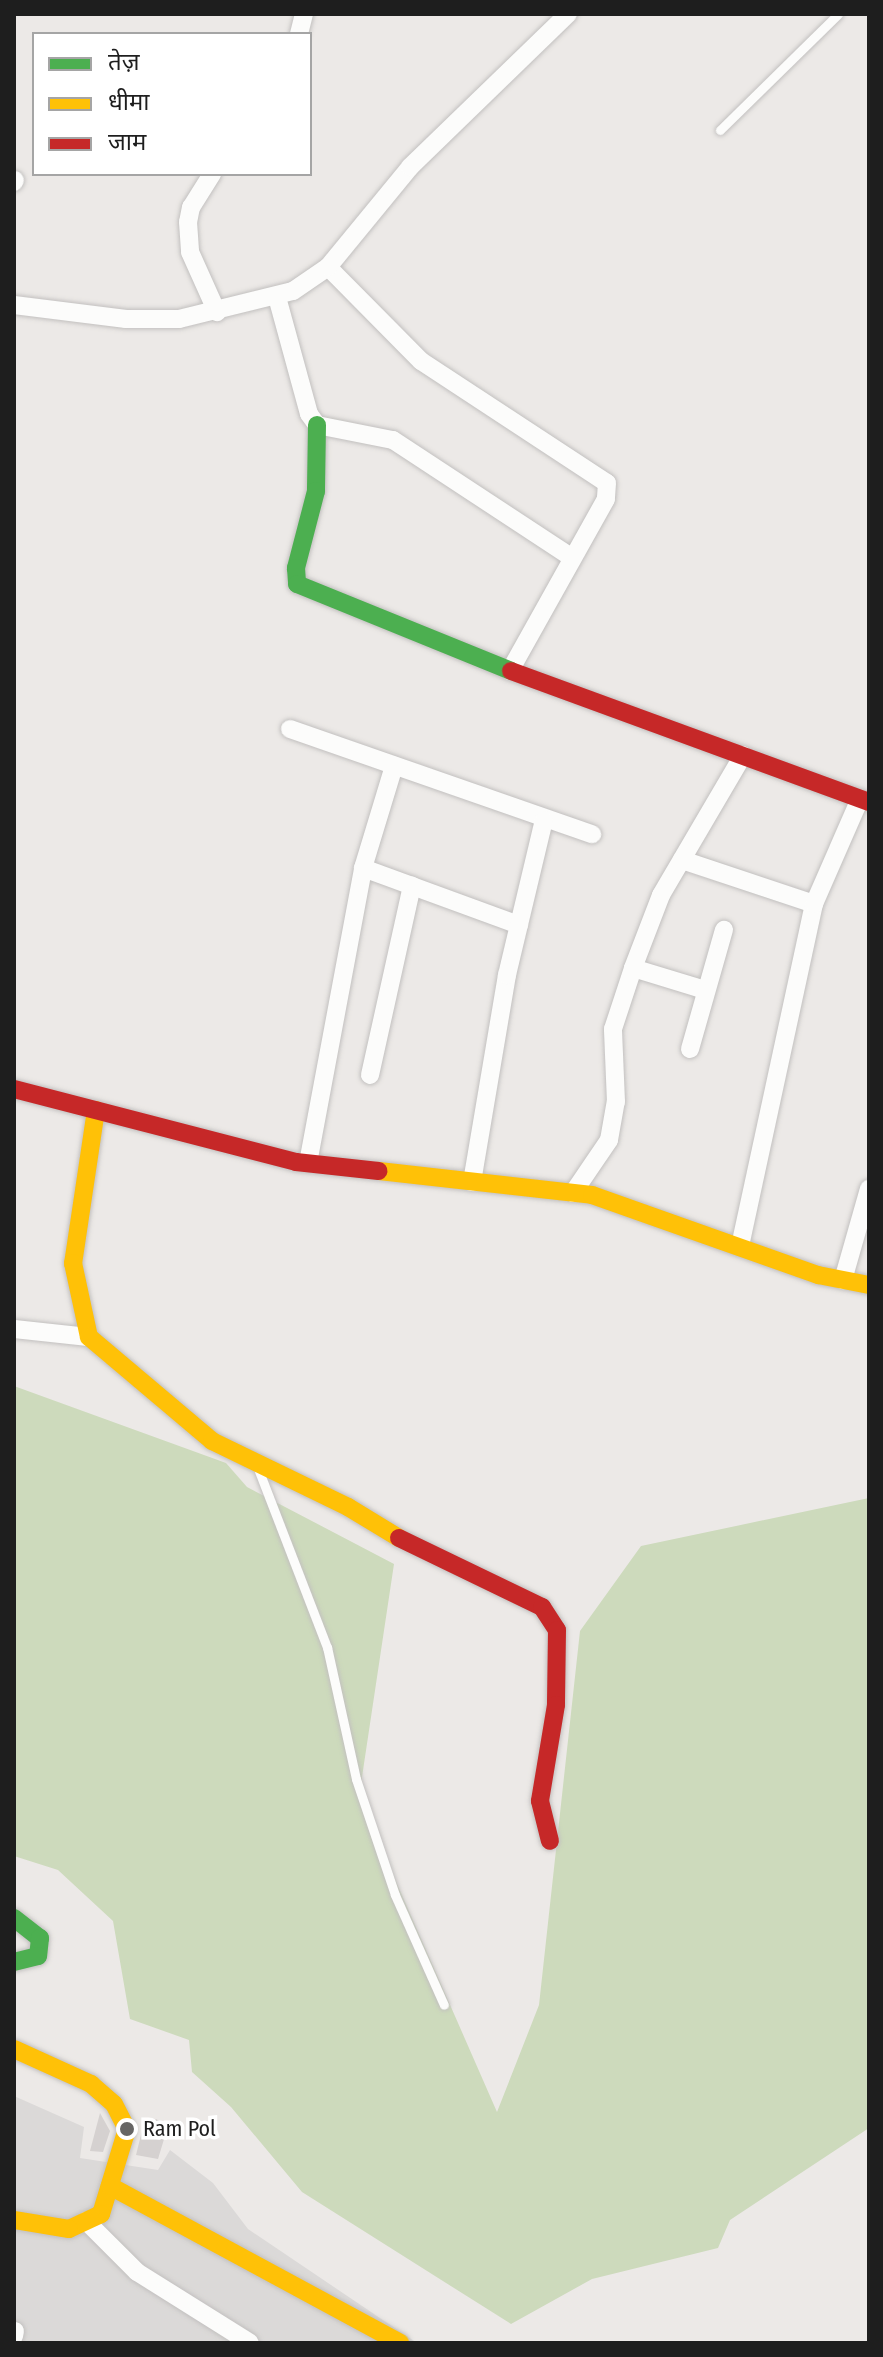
<!DOCTYPE html>
<meta charset="utf-8">
<style>
body{margin:0}
#map{position:relative;width:883px;height:2357px;overflow:hidden;background:#ece9e7;font-family:"Fira Sans Condensed","Noto Sans Devanagari",sans-serif}
div>[style]{position:absolute}
[style*='--x']{left:calc(var(--x)*1px);top:calc(var(--y)*1px);width:calc(var(--w)*1px);rotate:calc(var(--a)*1deg)}
.residential>*{inset:0;background:#dbd9d8}
.forest>*{inset:0;background:#cddabc}
.building>*{inset:0;background:#d5d1d0}
.roads{filter:drop-shadow(0 0 2px #c2c0bf) drop-shadow(0 0 2px #c2c0bf)}
.lane>*{height:9px;margin:-4.5px;padding:0 4.5px;transform-origin:4.5px;border-radius:4.5px;background:#fcfcfb}
.street>*{height:18px;margin:-9px;padding:0 9px;transform-origin:9px;border-radius:9px;background:#fcfcfb}
.fast>*{height:18px;margin:-9px;padding:0 9px;transform-origin:9px;border-radius:9px;background:#4caf50}
.slow>*{height:18px;margin:-9px;padding:0 9px;transform-origin:9px;border-radius:9px;background:#ffc107}
.jam>*{height:18px;margin:-9px;padding:0 9px;transform-origin:9px;border-radius:9px;background:#c62828}
.dots>*{width:22px;height:22px;translate:-50% -50%;box-sizing:border-box;border:4px solid #fff;border-radius:50%}
span{translate:-50% -50%;white-space:nowrap;text-align:center;line-height:1.15;-webkit-text-stroke:7px #fff;paint-order:stroke}
.poi-label{font-size:22px;color:#1e1e1e}
.left{translate:0 -50%;text-align:left}
.frame{position:absolute;inset:0;border:16px solid #1e1e1e;pointer-events:none}
.legend{position:absolute;left:32px;top:32px;width:280px;height:144px;box-sizing:border-box;background:#fff;border:2px solid #a5a5a5;margin:0;padding:10px 14px;list-style:none;font-size:24px;color:#1e1e1e}
.legend li{display:flex;align-items:center;gap:16px;height:40px}
.legend b{width:40px;border:2px solid #a5a5a5}
</style>
<div id="map">
<div class="residential">
<div style="clip-path:polygon(14px 2096px,84px 2127px,80px 2158px,158px 2170px,170px 2150px,213px 2183px,248px 2229px,417px 2343px,14px 2343px)"></div>
</div>
<div class="forest">
<div style="clip-path:polygon(14px 1386px,226px 1463px,247px 1487px,394px 1564px,359px 1797px,497px 2112px,539px 2005px,580px 1631px,641px 1546px,869px 1498px,869px 2128px,730px 2220px,718px 2248px,592px 2279px,511px 2324px,302px 2192px,231px 2107px,192px 2072px,189px 2040px,130px 2019px,113px 1921px,58px 1870px,14px 1856px)"></div>
</div>
<div class="building">
<div style="clip-path:polygon(100px 2113px,110px 2131px,103px 2152px,90px 2151px)"></div>
<div style="clip-path:polygon(156px 2119px,168px 2126px,158px 2159px,136px 2155px,142px 2131px)"></div>
</div>
<div class="roads">
<div class="lane">
<div style="--x:720;--y:130;--w:165;--a:-44.5"></div>
<div style="--x:259;--y:1471;--w:189;--a:68.9"></div>
<div style="--x:327;--y:1647;--w:135;--a:77.6"></div>
<div style="--x:356;--y:1779;--w:122;--a:71.4"></div>
<div style="--x:395;--y:1895;--w:120;--a:66"></div>
</div>
<div class="street">
<div style="--x:299;--y:34;--w:21;--a:-76"></div>
<div style="--x:212;--y:174;--w:39;--a:122"></div>
<div style="--x:191;--y:207;--w:15;--a:101"></div>
<div style="--x:188;--y:222;--w:30;--a:86"></div>
<div style="--x:190;--y:252;--w:66;--a:65.8"></div>
<div style="--x:14;--y:182;--w:2;--a:-63"></div>
<div style="--x:328;--y:267;--w:132;--a:45.3"></div>
<div style="--x:421;--y:361;--w:222;--a:33.3"></div>
<div style="--x:607;--y:483;--w:16;--a:94"></div>
<div style="--x:606;--y:499;--w:197;--a:119.2"></div>
<div style="--x:277;--y:297;--w:121;--a:74.7"></div>
<div style="--x:309;--y:414;--w:14;--a:54"></div>
<div style="--x:317;--y:425;--w:77;--a:11.2"></div>
<div style="--x:393;--y:440;--w:213;--a:33.3"></div>
<div style="--x:14;--y:305;--w:113;--a:7.1"></div>
<div style="--x:126;--y:319;--w:53;--a:0"></div>
<div style="--x:179;--y:319;--w:117;--a:-13.8"></div>
<div style="--x:293;--y:291;--w:42;--a:-34.4"></div>
<div style="--x:328;--y:267;--w:129;--a:-50.6"></div>
<div style="--x:410;--y:167;--w:220;--a:-44.1"></div>
<div style="--x:290;--y:729;--w:320;--a:19.2"></div>
<div style="--x:682;--y:860;--w:139;--a:18.4"></div>
<div style="--x:363;--y:868;--w:166;--a:20.1"></div>
<div style="--x:633;--y:968;--w:75;--a:17"></div>
<div style="--x:690;--y:1049;--w:124;--a:-74.1"></div>
<div style="--x:370;--y:1075;--w:194;--a:-77.5"></div>
<div style="--x:308;--y:1163;--w:300;--a:-79.4"></div>
<div style="--x:363;--y:868;--w:107;--a:-73.1"></div>
<div style="--x:472;--y:1182;--w:210;--a:-80.4"></div>
<div style="--x:507;--y:975;--w:159;--a:-76.6"></div>
<div style="--x:573;--y:1193;--w:64;--a:-55.8"></div>
<div style="--x:609;--y:1140;--w:39;--a:-80"></div>
<div style="--x:616;--y:1102;--w:73;--a:-92.4"></div>
<div style="--x:613;--y:1029;--w:64;--a:-71.8"></div>
<div style="--x:633;--y:968;--w:78;--a:-69"></div>
<div style="--x:661;--y:895;--w:162;--a:-59.6"></div>
<div style="--x:740;--y:1246;--w:350;--a:-77.8"></div>
<div style="--x:814;--y:904;--w:112;--a:-66.4"></div>
<div style="--x:843;--y:1280;--w:95;--a:-74.1"></div>
<div style="--x:14;--y:1329;--w:75;--a:6.1"></div>
<div style="--x:86;--y:2221;--w:72;--a:45"></div>
<div style="--x:137;--y:2272;--w:133;--a:32.1"></div>
<div style="--x:14;--y:2336;--w:5;--a:-79"></div>
</div>
<div class="fast">
<div style="--x:317;--y:425;--w:66;--a:90.9"></div>
<div style="--x:316;--y:491;--w:80;--a:104.6"></div>
<div style="--x:296;--y:568;--w:16;--a:86"></div>
<div style="--x:297;--y:584;--w:231;--a:22.1"></div>
<div style="--x:14;--y:1918;--w:33;--a:38"></div>
<div style="--x:40;--y:1938;--w:18;--a:96"></div>
<div style="--x:38;--y:1956;--w:25;--a:166"></div>
</div>
<div class="slow">
<div style="--x:96;--y:1110;--w:155;--a:98.5"></div>
<div style="--x:73;--y:1263;--w:76;--a:77.8"></div>
<div style="--x:89;--y:1337;--w:161;--a:40.2"></div>
<div style="--x:212;--y:1441;--w:151;--a:25.9"></div>
<div style="--x:348;--y:1507;--w:60;--a:31.3"></div>
<div style="--x:379;--y:1171;--w:214;--a:6.4"></div>
<div style="--x:592;--y:1195;--w:240;--a:19.5"></div>
<div style="--x:818;--y:1275;--w:52;--a:11.1"></div>
<div style="--x:14;--y:2049;--w:85;--a:24.4"></div>
<div style="--x:91;--y:2084;--w:30;--a:41"></div>
<div style="--x:114;--y:2104;--w:28;--a:63"></div>
<div style="--x:127;--y:2129;--w:89;--a:107"></div>
<div style="--x:101;--y:2214;--w:35;--a:155"></div>
<div style="--x:69;--y:2229;--w:56;--a:-170.7"></div>
<div style="--x:110;--y:2186;--w:330;--a:28.4"></div>
</div>
<div class="jam">
<div style="--x:511;--y:671;--w:381;--a:20.1"></div>
<div style="--x:14;--y:1089;--w:291;--a:14.5"></div>
<div style="--x:296;--y:1162;--w:83;--a:6.2"></div>
<div style="--x:399;--y:1538;--w:159;--a:25.8"></div>
<div style="--x:542;--y:1607;--w:27;--a:57"></div>
<div style="--x:557;--y:1630;--w:75;--a:90.8"></div>
<div style="--x:556;--y:1705;--w:97;--a:99.5"></div>
<div style="--x:540;--y:1801;--w:41;--a:76"></div>
</div>
</div>
<div class="dots">
<div style="left:127px;top:2129px;background:#666564"></div>
</div>
<div class="poi-label">
<span class="left" style="left:143px;top:2129px">Ram Pol</span>
</div>
<div class="frame"></div>
<ul class="legend">
<li><b style="height:10px;background:#4caf50"></b>तेज़</li>
<li><b style="height:10px;background:#ffc107"></b>धीमा</li>
<li><b style="height:10px;background:#c62828"></b>जाम</li>
</ul>
</div>
